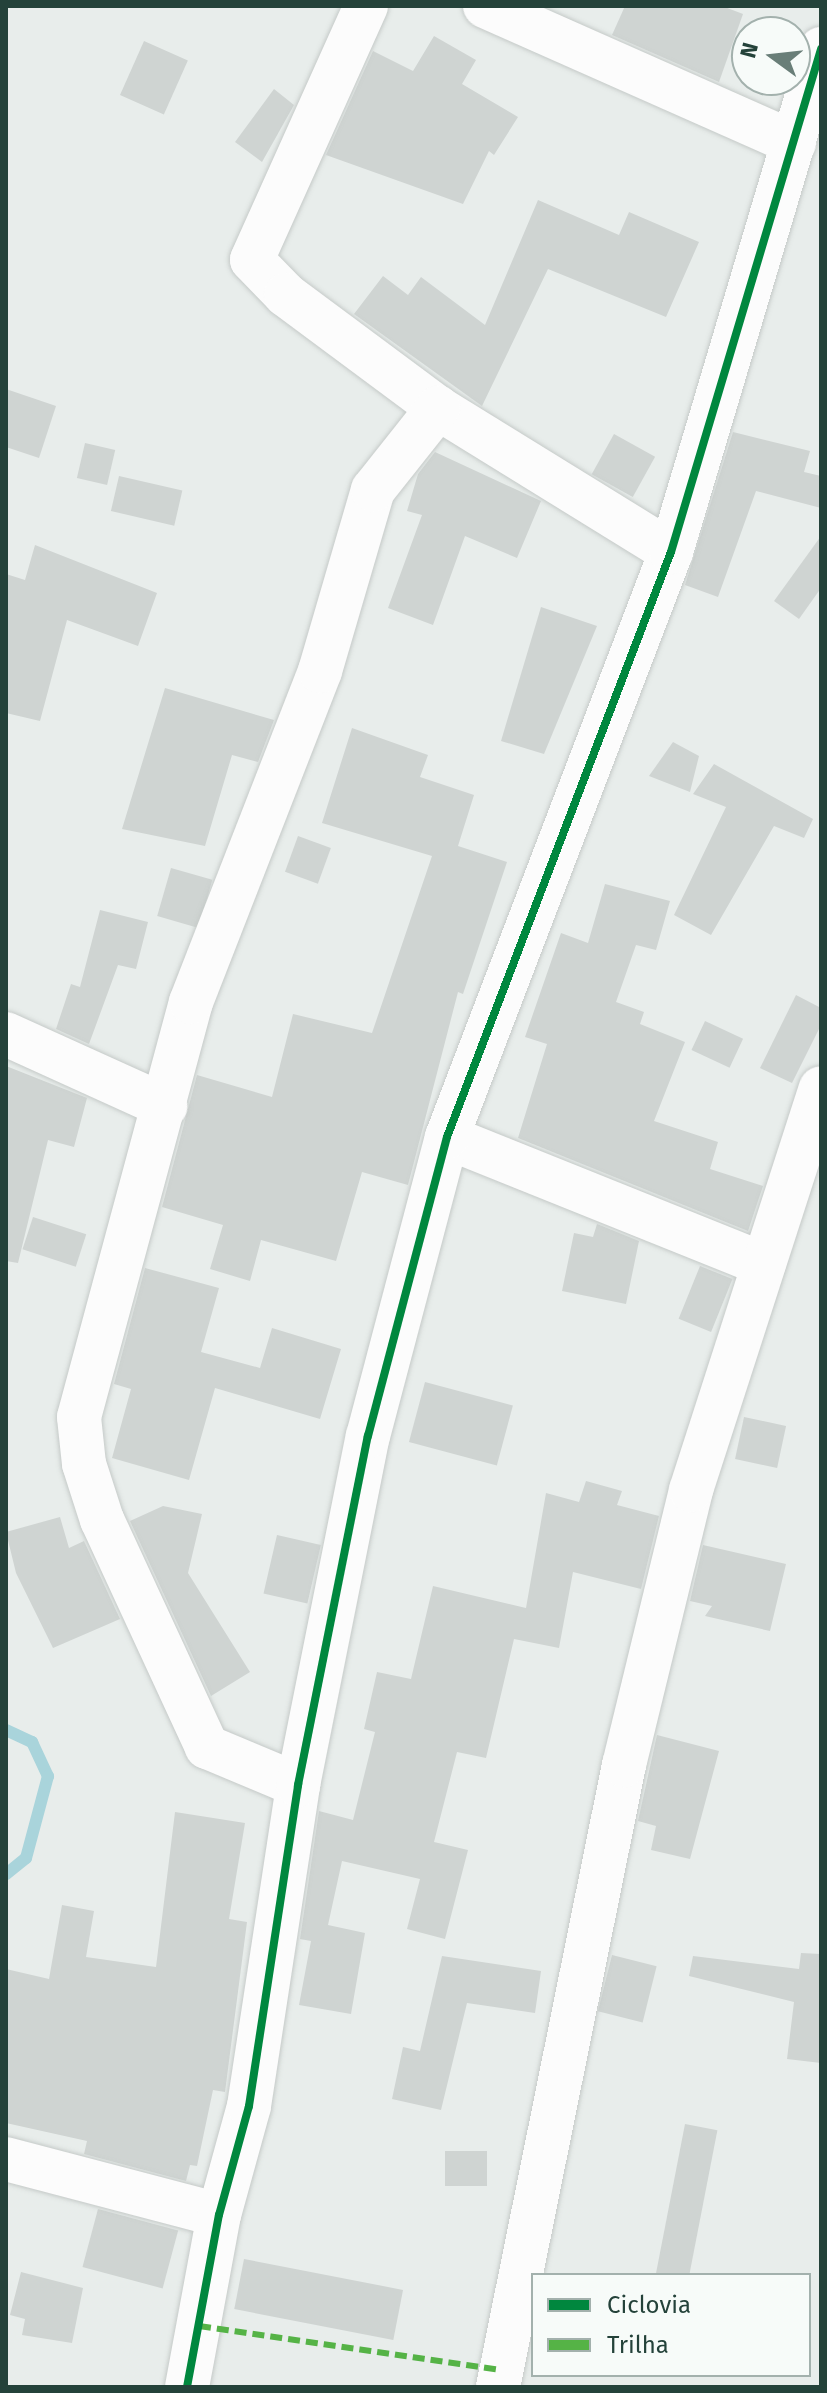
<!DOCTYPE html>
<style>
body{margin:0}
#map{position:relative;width:827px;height:2393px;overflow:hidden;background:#e8edeb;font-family:"Fira Sans",sans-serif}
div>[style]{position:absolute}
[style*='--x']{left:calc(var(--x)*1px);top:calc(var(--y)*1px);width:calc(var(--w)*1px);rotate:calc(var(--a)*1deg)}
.stream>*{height:12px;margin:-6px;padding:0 6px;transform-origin:6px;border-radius:6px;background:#a9d4db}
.building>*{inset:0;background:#cfd4d2;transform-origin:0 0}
.roads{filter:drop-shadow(0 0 2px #c5cac8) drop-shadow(0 0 2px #c5cac8)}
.street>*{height:44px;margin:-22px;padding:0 22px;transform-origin:22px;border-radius:22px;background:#fcfcfc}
.quiet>*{height:6px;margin-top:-3px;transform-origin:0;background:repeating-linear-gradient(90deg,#55b346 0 12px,transparent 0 18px)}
.cycleway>*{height:8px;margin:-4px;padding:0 4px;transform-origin:4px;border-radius:4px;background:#00873e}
span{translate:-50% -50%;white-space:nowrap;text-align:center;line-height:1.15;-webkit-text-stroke:6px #f7fbf9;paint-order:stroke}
.frame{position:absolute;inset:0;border:8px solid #24423a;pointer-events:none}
.legend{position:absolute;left:531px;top:2273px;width:280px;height:104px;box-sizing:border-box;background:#f7fbf9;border:2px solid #a3b1ad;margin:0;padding:10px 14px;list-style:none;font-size:24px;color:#24423a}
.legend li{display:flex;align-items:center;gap:16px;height:40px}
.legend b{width:40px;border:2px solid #a3b1ad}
.north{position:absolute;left:731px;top:16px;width:80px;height:80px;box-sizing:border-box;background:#f7fbf9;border:2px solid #a3b1ad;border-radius:50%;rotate:285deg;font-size:22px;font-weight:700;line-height:32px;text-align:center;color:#24423a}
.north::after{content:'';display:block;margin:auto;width:28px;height:36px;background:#697e78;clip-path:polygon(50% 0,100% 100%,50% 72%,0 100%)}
</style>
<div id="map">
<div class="stream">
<div style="--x:6;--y:1730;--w:29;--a:25"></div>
<div style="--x:32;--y:1742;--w:38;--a:65"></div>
<div style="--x:48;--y:1776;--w:85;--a:105"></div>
<div style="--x:26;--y:1858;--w:26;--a:141"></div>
</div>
<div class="building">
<div style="clip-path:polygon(625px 6px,722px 6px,743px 14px,719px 82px,612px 35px)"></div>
<div style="clip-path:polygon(434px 36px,476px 60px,462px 84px,518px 117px,494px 155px,489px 151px,463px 204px,326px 155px,373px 51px,413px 71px)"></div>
<div style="left:144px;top:41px;width:48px;height:59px;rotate:24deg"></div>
<div style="clip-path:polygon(274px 89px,294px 105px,262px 162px,235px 142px)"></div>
<div style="clip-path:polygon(538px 200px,619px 235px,629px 212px,699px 242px,666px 317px,548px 269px,482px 406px,354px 314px,383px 276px,408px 295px,421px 277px,485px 325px)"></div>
<div style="clip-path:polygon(6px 389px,56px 406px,39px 458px,6px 447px)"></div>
<div style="clip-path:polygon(733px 432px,810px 451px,804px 472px,821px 476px,821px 508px,756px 491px,718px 597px,685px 585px)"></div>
<div style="left:614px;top:434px;width:47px;height:46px;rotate:29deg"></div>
<div style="left:85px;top:443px;width:31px;height:36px;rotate:13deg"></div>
<div style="clip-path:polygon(435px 452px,541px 501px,517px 558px,465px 536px,433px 625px,388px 608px,422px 515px,407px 511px,418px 474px)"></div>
<div style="left:119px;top:476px;width:65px;height:36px;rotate:13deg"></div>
<div style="clip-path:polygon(821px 536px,821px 588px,799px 619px,774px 601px)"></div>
<div style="clip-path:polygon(35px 545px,157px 593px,138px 646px,67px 620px,40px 721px,6px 713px,6px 574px,25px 580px)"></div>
<div style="clip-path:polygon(541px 607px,597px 626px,544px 754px,501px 741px)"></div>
<div style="clip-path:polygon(165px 688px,274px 720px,258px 762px,232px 755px,205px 846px,122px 829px)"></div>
<div style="clip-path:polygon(352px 728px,428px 755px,420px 777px,474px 795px,458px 846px,507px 862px,463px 994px,458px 992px,408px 1185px,362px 1172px,336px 1261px,261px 1240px,250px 1281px,210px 1269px,223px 1225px,162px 1207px,197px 1075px,272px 1097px,293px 1014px,372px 1033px,432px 856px,322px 823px)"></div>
<div style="clip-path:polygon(673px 742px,699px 756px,690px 792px,649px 776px)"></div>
<div style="clip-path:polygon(714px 764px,813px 819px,804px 838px,774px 826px,711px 935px,674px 915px,726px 807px,693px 794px)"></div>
<div style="left:298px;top:836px;width:35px;height:38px;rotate:20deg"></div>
<div style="left:171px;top:868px;width:43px;height:50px;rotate:16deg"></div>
<div style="clip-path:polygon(605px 884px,670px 901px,656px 950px,636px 945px,616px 1002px,644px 1012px,640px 1024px,685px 1042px,654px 1121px,718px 1142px,710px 1169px,763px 1186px,748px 1231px,518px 1138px,547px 1044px,525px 1037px,561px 933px,588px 943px)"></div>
<div style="clip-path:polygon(100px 910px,148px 922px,136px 969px,118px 965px,89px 1044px,56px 1029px,71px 984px,80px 987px)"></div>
<div style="clip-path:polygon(796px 995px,821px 1008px,821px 1025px,792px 1083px,760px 1068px)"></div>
<div style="left:705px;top:1021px;width:42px;height:32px;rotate:25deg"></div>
<div style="clip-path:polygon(6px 1066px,87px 1098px,74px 1147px,48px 1140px,18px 1263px,6px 1261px)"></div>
<div style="left:33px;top:1217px;width:56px;height:34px;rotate:18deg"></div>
<div style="clip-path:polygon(597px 1224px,639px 1241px,626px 1304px,562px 1291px,574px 1233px,593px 1237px)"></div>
<div style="left:700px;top:1266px;width:35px;height:57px;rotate:22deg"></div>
<div style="clip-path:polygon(145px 1268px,219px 1288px,201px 1352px,260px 1368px,272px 1328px,341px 1349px,320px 1419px,215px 1388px,189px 1480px,112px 1458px,131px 1389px,114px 1384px)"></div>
<div style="left:425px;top:1382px;width:91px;height:62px;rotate:15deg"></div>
<div style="left:744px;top:1417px;width:43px;height:43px;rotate:12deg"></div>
<div style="clip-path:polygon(586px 1481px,622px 1491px,617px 1505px,659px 1516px,641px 1589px,573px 1572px,559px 1648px,514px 1639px,486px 1758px,457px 1752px,434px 1842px,468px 1850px,445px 1939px,407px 1929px,420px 1879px,342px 1861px,328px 1925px,365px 1933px,351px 2014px,299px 2005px,311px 1941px,300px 1939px,319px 1811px,353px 1820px,375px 1732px,364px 1729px,377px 1672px,411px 1679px,433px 1586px,526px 1608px,546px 1493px,579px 1502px)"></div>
<div style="clip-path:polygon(163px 1506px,202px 1514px,188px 1573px,250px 1672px,211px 1696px,130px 1521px)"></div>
<div style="clip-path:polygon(60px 1517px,69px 1548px,84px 1541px,120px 1619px,53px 1648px,16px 1573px,6px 1532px)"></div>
<div style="left:277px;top:1535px;width:45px;height:60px;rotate:13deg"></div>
<div style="clip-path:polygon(703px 1545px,786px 1564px,770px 1631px,705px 1616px,712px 1606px,690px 1601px)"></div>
<div style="clip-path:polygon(657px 1735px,719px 1751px,690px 1859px,651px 1850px,656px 1826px,638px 1821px)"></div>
<div style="clip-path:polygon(175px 1812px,245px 1823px,229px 1919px,247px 1922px,225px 2092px,213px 2090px,197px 2166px,190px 2165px,186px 2181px,84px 2154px,87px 2141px,6px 2123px,6px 1969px,49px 1979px,62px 1905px,94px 1911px,86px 1957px,156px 1967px)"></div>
<div style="clip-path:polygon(801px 1953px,821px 1954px,821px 2063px,787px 2059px,794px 2002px,689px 1976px,693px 1956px,799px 1969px)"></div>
<div style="left:612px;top:1955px;width:46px;height:58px;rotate:14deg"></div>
<div style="clip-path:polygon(442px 1956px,541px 1971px,535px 2013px,467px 2003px,441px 2110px,392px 2099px,403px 2047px,420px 2051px)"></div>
<div style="left:685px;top:2124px;width:33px;height:155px;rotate:11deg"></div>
<div style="left:445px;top:2151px;width:42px;height:35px"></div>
<div style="left:98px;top:2209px;width:83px;height:60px;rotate:15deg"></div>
<div style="left:244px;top:2259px;width:162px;height:51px;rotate:11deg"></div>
<div style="clip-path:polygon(21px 2272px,83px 2288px,72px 2343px,22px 2335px,25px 2319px,10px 2315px)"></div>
</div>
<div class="roads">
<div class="street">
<div style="--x:366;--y:6;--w:278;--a:114.2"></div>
<div style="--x:252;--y:260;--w:49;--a:45.8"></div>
<div style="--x:286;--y:295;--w:189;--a:36.6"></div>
<div style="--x:438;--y:408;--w:274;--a:31.7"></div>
<div style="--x:485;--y:6;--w:338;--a:23.9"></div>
<div style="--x:6;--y:1034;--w:175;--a:24.4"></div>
<div style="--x:447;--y:1137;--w:341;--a:21.9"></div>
<div style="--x:298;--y:1785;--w:99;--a:-157.3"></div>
<div style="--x:207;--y:1747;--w:250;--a:-114.8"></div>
<div style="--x:102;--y:1520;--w:59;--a:-107.8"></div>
<div style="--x:84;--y:1464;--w:47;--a:-96.1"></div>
<div style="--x:79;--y:1417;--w:430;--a:-74.9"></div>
<div style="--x:191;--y:1002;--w:355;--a:-68.7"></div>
<div style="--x:320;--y:671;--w:189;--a:-73.7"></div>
<div style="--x:373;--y:490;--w:105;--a:-51.6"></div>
<div style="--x:6;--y:2159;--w:220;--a:14.7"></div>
<div style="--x:187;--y:2387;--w:175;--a:-79.5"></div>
<div style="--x:219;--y:2215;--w:113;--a:-74.6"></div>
<div style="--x:249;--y:2106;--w:325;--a:-81.3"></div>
<div style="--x:298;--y:1785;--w:356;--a:-78.7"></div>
<div style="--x:368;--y:1436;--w:309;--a:-75.2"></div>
<div style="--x:447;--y:1137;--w:626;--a:-69.05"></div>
<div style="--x:671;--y:552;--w:525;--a:-73.39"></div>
<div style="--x:498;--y:2387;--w:635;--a:-78.55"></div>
<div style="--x:624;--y:1765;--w:283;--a:-76.3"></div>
<div style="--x:691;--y:1490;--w:422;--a:-72.1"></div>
</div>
</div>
<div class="quiet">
<div style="--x:199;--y:2326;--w:305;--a:8.3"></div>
</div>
<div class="cycleway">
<div style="--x:187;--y:2387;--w:175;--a:-79.5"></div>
<div style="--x:219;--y:2215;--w:113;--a:-74.6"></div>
<div style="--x:249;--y:2106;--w:325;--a:-81.3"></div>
<div style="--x:298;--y:1785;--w:356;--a:-78.7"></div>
<div style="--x:368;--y:1436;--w:309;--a:-75.2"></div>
<div style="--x:447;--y:1137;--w:626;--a:-69.05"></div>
<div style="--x:671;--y:552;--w:525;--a:-73.39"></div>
</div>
<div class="frame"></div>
<ul class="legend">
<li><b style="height:10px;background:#00873e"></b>Ciclovia</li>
<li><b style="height:10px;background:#55b346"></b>Trilha</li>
</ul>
<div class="north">N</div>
</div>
